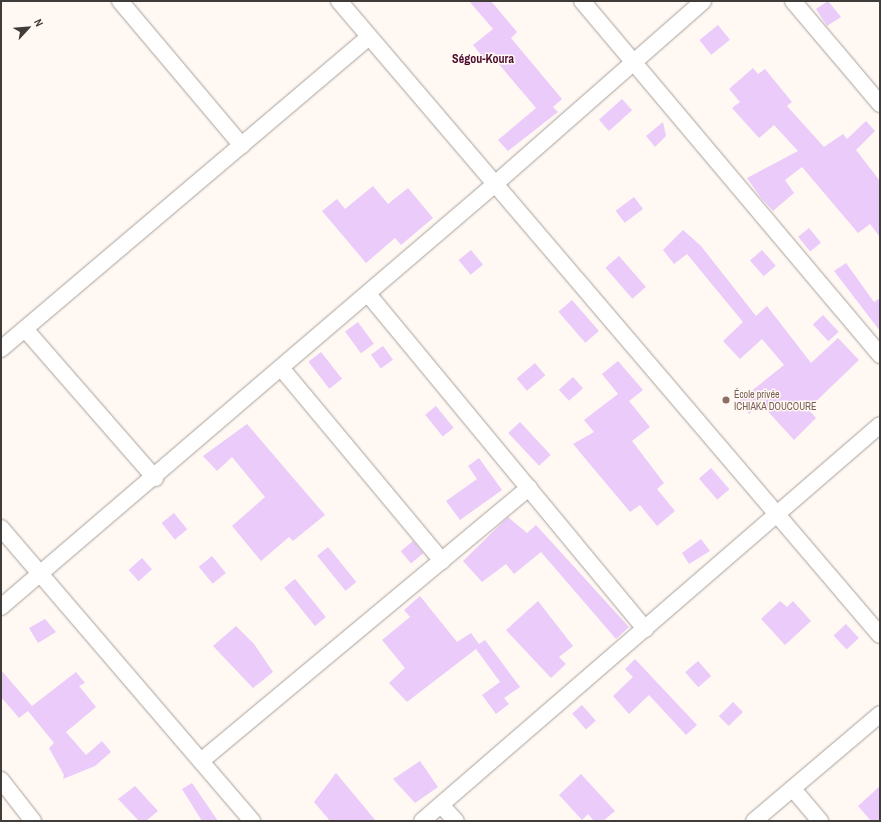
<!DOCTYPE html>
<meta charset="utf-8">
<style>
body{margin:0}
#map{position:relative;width:881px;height:822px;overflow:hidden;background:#fff8f3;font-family:"Archivo Narrow",sans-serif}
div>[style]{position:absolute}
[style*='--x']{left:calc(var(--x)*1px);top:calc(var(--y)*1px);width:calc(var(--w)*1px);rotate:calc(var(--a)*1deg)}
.building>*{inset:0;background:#eacbfa;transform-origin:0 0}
.roads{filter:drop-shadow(0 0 1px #a8a09a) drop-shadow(0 0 1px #a8a09a)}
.street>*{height:16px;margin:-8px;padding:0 8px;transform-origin:8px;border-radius:8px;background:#fff}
.dots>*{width:11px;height:11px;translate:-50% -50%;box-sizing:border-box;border:2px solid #fff8f3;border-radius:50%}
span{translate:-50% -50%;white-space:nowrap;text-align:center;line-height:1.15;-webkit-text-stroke:3px #fff8f3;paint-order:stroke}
.education-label{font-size:10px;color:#785e54}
.left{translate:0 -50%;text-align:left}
.quarter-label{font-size:12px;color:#4c0b2d;font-weight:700}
.frame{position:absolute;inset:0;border:2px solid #3f3c39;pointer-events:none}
.north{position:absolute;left:8px;top:8px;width:40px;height:40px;-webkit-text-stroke:3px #fff8f3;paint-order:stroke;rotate:64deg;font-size:11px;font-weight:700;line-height:16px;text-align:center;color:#3f3c39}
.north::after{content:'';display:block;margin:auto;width:14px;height:18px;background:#3f3c39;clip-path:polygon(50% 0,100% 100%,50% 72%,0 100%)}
</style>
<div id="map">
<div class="building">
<div style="clip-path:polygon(469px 1px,491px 1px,517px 32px,511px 38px,562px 99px,553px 107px,558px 112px,508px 151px,498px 140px,536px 108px,492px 56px,486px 61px,473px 45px,493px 29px)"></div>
<div style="clip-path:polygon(828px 1px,841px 17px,827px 26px,816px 9px)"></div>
<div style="left:718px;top:25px;width:19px;height:24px;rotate:51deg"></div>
<div style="clip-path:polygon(753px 68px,758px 74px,765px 69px,792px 102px,787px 106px,824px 147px,843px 134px,847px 139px,866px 121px,875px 131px,856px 150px,880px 181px,880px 237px,870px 224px,858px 233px,802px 167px,785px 180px,794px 193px,773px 211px,761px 198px,747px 178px,798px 151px,774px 125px,759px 138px,732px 108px,740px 102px,729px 89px)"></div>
<div style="left:622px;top:99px;width:15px;height:31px;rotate:48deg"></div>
<div style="clip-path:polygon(663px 122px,666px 136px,655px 147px,646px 136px)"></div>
<div style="clip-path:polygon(373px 186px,388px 204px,408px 188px,433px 218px,401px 245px,395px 238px,366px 263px,322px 211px,337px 199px,345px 209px)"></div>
<div style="left:634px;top:197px;width:15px;height:23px;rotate:53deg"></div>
<div style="left:809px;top:228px;width:19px;height:14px;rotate:51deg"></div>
<div style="clip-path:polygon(683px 230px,701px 246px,756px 316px,767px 306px,811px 363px,838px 338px,859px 360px,808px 409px,816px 418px,794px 440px,761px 404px,749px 414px,739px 401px,784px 365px,762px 339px,740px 359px,723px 341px,743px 322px,687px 254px,674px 264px,663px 250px)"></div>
<div style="left:471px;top:250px;width:19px;height:16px;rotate:51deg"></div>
<div style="left:762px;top:250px;width:21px;height:16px;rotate:49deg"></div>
<div style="left:619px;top:256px;width:41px;height:18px;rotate:49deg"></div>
<div style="clip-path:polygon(846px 263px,874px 302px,880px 298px,880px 331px,834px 271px)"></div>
<div style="left:572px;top:300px;width:41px;height:18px;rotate:49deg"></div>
<div style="left:823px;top:315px;width:23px;height:14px;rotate:47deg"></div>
<div style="left:358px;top:322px;width:27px;height:16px;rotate:54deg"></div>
<div style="left:383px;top:346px;width:17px;height:15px;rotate:54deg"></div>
<div style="left:321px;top:352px;width:34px;height:16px;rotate:52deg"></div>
<div style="clip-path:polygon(618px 361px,643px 390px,629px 401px,650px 427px,632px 441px,664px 483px,657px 489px,675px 511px,657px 526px,640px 505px,630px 512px,573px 444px,594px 432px,584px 420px,618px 394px,602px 374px)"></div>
<div style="left:535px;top:363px;width:16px;height:24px;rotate:50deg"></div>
<div style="left:573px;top:377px;width:15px;height:19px;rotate:48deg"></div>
<div style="left:436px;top:406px;width:28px;height:14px;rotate:51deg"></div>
<div style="left:520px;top:422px;width:45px;height:16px;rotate:47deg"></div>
<div style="clip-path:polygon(247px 424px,325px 515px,293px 541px,289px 537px,261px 561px,232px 526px,265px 497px,232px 457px,217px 471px,203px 456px)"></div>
<div style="clip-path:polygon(479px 458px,502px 490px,460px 520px,446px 501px,477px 479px,468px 466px)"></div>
<div style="left:711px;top:468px;width:28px;height:16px;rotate:49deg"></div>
<div style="left:174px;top:513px;width:21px;height:16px;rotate:51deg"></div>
<div style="clip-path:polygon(508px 517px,527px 533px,536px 525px,629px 627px,616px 639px,541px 552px,514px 574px,506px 564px,482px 582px,463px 561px)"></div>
<div style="clip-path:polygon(701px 539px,710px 551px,689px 564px,682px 553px)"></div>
<div style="left:413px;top:541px;width:16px;height:16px;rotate:50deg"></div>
<div style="left:328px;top:547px;width:45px;height:14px;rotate:51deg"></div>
<div style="left:212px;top:556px;width:22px;height:17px;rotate:51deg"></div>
<div style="left:142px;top:558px;width:15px;height:18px;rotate:48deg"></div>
<div style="left:295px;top:579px;width:49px;height:14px;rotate:51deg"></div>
<div style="clip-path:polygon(420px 596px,457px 642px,471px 633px,479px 644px,485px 640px,520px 687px,504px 698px,509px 704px,496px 714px,482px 695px,500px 682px,476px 649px,407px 702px,389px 683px,405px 668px,382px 640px,410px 617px,404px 610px)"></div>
<div style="clip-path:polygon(538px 601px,573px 646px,559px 657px,566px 664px,551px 678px,506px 630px)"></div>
<div style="clip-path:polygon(780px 601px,787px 607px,793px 601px,811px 621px,785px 645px,761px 619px)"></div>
<div style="clip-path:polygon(45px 619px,56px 632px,38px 643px,29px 628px)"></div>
<div style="left:846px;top:624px;width:19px;height:17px;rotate:47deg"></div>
<div style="clip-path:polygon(236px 626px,254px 644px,273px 672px,253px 688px,213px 646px)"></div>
<div style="clip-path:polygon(635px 659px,697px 725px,686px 735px,649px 695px,629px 714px,613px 696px,633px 677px,625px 669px)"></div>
<div style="left:698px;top:661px;width:20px;height:17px;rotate:49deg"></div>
<div style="clip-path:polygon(1px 670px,32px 706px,76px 672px,85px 683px,79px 686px,96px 707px,66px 732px,86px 755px,102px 741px,111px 752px,95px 766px,63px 779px,64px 775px,49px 748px,54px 743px,28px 711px,19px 718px,1px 697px)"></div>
<div style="left:733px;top:702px;width:14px;height:20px;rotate:45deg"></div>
<div style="left:582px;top:705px;width:21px;height:13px;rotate:49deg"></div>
<div style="clip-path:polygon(420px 761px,438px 787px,415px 803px,393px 779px)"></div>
<div style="clip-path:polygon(336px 773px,376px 821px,330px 821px,314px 802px)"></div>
<div style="clip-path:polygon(581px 774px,615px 811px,603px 821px,594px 821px,588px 814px,582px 820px,559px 795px)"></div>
<div style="clip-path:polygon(192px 783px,218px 821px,202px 821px,182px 789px)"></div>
<div style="clip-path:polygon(135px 786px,158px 811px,146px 821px,139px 821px,118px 799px)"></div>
<div style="clip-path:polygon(880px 786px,880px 821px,871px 821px,858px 806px)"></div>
</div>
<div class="roads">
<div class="street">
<div style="--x:120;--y:1;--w:189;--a:49.9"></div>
<div style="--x:339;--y:1;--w:833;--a:49.53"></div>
<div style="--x:582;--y:1;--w:463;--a:49.9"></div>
<div style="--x:793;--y:1;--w:135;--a:49.8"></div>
<div style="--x:368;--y:294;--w:435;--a:50.4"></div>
<div style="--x:25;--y:329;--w:198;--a:48.9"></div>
<div style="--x:1;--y:349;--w:482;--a:-40.3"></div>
<div style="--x:282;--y:369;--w:250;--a:50.2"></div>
<div style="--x:1;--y:528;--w:386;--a:49.4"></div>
<div style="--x:1;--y:607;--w:650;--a:-40.57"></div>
<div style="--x:495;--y:184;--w:277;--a:-41.3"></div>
<div style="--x:201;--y:761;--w:427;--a:-39.8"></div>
<div style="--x:1;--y:780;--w:52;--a:52"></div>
<div style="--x:793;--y:789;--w:42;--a:49.8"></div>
<div style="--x:441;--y:805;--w:22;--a:47"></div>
<div style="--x:422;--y:821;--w:605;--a:-40.85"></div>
<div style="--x:754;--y:821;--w:165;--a:-40.3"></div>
</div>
</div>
<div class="dots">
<div style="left:726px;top:400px;background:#8d6e63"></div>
</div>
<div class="education-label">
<span class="left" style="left:734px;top:400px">École privée<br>ICHIAKA DOUCOURE</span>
</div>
<div class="quarter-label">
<span style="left:483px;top:60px">Ségou-Koura</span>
</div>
<div class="frame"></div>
<div class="north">N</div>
</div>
